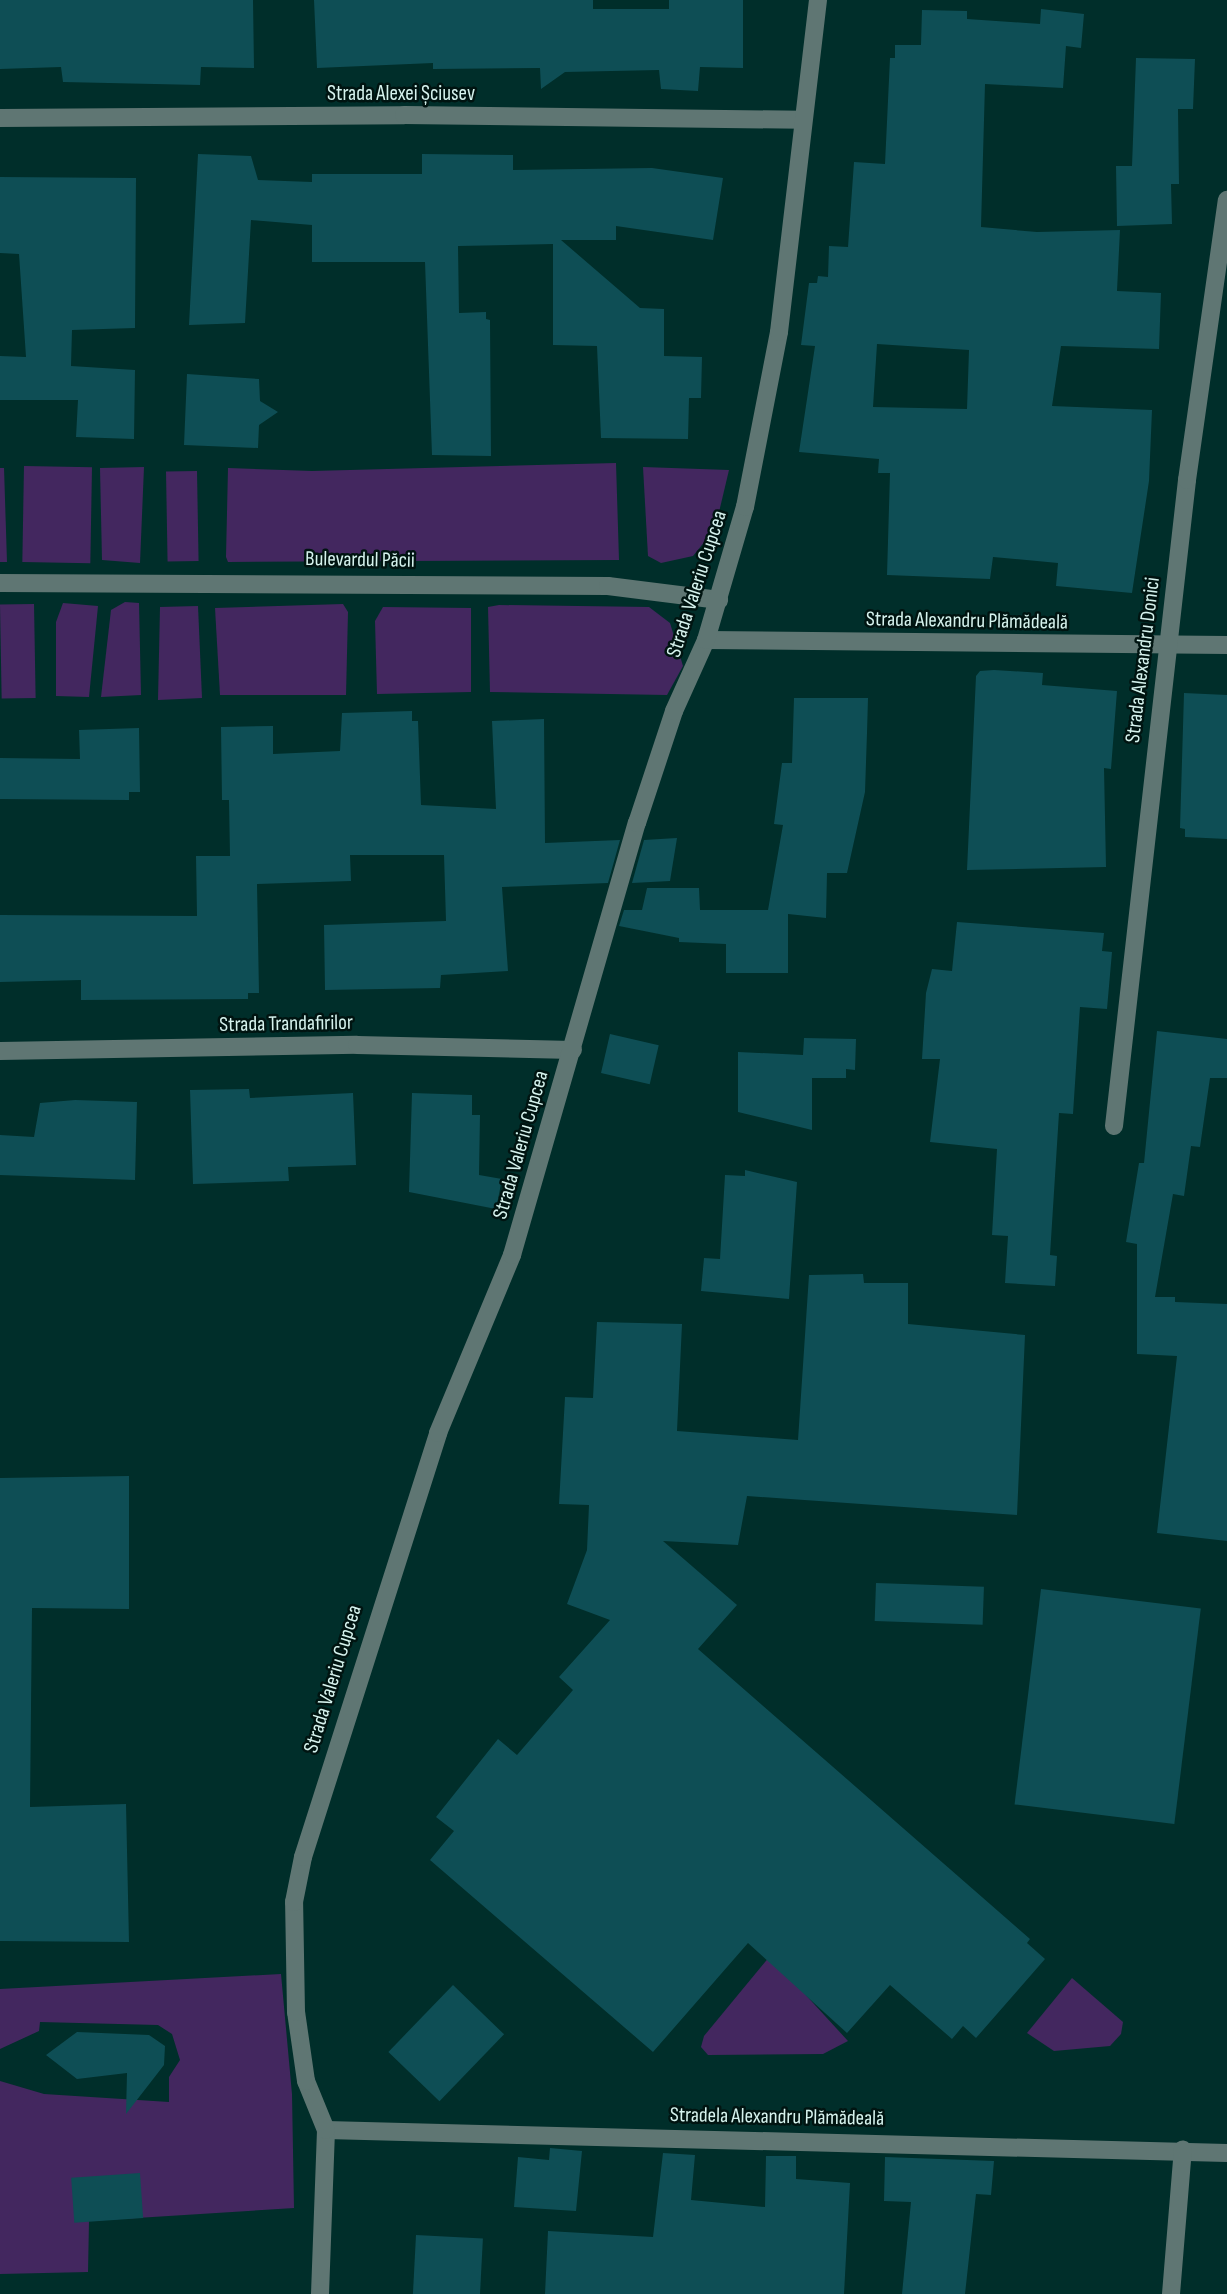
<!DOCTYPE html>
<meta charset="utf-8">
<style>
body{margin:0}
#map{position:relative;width:1227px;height:2294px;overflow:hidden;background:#002e2a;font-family:"Sofia Sans Condensed",sans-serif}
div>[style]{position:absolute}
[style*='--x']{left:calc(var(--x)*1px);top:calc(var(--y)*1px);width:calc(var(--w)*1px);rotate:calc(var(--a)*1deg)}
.green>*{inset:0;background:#43275f;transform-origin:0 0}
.building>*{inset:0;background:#0e4e55;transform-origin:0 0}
.minor>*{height:18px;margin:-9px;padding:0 9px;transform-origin:9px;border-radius:9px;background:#5f7673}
span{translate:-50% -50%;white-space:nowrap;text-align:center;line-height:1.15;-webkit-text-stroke:5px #001411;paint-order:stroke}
.street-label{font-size:21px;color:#d6f3ee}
</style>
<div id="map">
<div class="green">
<div style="clip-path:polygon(616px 463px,619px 560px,228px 562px,226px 557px,228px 468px,312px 471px)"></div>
<div style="left:24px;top:466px;width:68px;height:96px;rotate:1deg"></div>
<div style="clip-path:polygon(144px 467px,140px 563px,102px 560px,100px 468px)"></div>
<div style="clip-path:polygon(643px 467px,729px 470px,715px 529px,693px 556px,661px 563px,648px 556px)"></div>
<div style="clip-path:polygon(0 468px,4px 468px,7px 562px,0 562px)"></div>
<div style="left:197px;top:471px;width:90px;height:31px;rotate:89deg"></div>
<div style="clip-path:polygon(125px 602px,139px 603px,141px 695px,101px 697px,111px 610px)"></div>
<div style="clip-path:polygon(63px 603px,98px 606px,89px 697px,56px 696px,56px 622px)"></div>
<div style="left:34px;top:604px;width:94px;height:34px;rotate:89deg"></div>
<div style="clip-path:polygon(343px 604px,348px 612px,346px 695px,220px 695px,215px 608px)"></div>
<div style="clip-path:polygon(499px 605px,649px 607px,670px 623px,683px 666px,667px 695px,490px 692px,488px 607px)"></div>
<div style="clip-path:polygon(198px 606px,202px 698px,158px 700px,160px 607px)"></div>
<div style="clip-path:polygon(383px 607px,471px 608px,471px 692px,377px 694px,375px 621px)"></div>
<div style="clip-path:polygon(770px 1956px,848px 2041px,823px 2054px,708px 2055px,701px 2047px,704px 2036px)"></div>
<div style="clip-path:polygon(281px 1974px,292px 2094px,294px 2208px,89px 2221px,88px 2272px,0 2274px,0 2081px,44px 2094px,169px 2102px,169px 2077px,180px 2060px,172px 2034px,158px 2025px,40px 2022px,39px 2031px,0 2049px,0 1989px)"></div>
<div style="clip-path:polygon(1072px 1978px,1123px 2022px,1121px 2034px,1110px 2046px,1054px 2051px,1027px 2033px)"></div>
</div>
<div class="building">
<div style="clip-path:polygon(0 0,253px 0,254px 68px,201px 67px,200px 85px,63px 82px,61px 67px,0 69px)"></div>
<div style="clip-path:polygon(314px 0,593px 0,593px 9px,669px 9px,669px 0,743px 0,743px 68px,700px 67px,698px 91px,661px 89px,659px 70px,565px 72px,541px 89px,540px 68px,433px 69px,433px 63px,317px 68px)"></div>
<div style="clip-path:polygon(evenodd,1041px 9px,1084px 14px,1081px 48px,1066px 46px,1063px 88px,985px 84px,981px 227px,1037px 232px,1120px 230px,1117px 291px,1161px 293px,1159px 349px,1061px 346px,1052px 406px,1152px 410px,1149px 481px,1132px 593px,1056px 586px,1058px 563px,993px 557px,990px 579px,887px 575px,890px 473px,878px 473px,879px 459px,799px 452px,815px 346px,801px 345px,809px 283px,817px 283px,818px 276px,828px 277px,829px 246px,848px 247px,854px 162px,885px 164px,890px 58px,895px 58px,895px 45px,921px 45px,922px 10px,967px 11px,967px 19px,1040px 24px,1041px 9px,877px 344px,969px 350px,967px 409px,873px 407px,877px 344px)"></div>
<div style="clip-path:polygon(1136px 58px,1195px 59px,1193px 109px,1178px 109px,1179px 184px,1171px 184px,1172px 224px,1117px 226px,1116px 166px,1132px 166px)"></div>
<div style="clip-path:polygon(198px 154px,251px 156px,258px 180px,312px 182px,312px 174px,422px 174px,422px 154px,513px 155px,513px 170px,652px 168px,723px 178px,713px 240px,616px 226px,616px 240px,561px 240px,640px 308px,664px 309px,664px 356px,702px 357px,701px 398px,689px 398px,688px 439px,601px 438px,597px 346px,553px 345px,553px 244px,458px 246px,459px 313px,486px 312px,486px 319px,490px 320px,491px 456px,432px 455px,425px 262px,312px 262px,312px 225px,251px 220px,245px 323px,189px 325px)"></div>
<div style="clip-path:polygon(0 177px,136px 178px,135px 328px,72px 330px,71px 366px,135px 370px,134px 439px,76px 437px,78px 400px,0 400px,0 356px,26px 357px,19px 254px,0 253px)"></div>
<div style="clip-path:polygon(187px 374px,259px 379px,260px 401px,278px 412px,259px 425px,258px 448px,184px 445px)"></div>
<div style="clip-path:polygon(994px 670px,1043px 673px,1042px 685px,1117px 691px,1111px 769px,1104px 768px,1106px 867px,967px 870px,976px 676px,980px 671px)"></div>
<div style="clip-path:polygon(1184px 693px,1227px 695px,1227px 839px,1185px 837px,1185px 829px,1180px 828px)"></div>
<div style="clip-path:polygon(794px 698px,868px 698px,867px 733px,865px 792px,847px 873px,827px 873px,826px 918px,788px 914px,788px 973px,726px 973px,726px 944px,679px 942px,679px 938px,619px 926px,624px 910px,642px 910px,647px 888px,699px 888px,700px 910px,768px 910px,783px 825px,774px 824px,782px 763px,792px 763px)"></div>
<div style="clip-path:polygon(412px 711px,412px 721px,418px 721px,421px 805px,496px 809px,492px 721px,544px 719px,545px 843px,620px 840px,608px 883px,502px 887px,508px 971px,441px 975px,440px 988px,325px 990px,324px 925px,446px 921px,444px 855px,350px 855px,351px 881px,257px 884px,259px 993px,248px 993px,248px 999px,81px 1000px,81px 980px,0 982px,0 915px,197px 916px,196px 856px,230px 856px,229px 800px,222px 800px,221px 727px,273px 726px,273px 754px,340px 751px,342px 713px)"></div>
<div style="clip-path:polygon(139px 728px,140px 792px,129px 792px,129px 800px,0 799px,0 758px,80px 759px,79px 730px)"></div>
<div style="clip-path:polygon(677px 838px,670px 881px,632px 883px,644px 840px)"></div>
<div style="clip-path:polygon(957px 922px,1104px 933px,1102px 951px,1112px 952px,1107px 1009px,1080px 1007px,1073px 1114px,1059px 1113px,1050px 1255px,1057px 1256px,1055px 1286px,1005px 1283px,1008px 1236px,992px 1235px,997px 1149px,930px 1142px,940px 1059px,922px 1059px,926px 993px,932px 969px,952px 971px)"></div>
<div style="clip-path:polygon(1157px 1031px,1227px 1039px,1227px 1078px,1210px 1078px,1200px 1147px,1191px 1146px,1184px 1196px,1173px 1194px,1155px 1297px,1175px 1297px,1175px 1302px,1227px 1304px,1227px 1541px,1157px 1533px,1177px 1356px,1137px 1354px,1137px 1244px,1126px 1242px,1139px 1163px,1144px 1163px)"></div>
<div style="left:610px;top:1034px;width:50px;height:40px;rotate:13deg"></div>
<div style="clip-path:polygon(804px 1038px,856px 1039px,855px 1070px,846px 1069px,846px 1078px,812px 1078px,812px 1130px,738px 1112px,738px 1052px,803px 1055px)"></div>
<div style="clip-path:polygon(249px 1089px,250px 1098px,353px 1093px,356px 1165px,288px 1167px,289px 1181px,193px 1184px,190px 1090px)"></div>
<div style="clip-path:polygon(412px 1093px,472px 1095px,472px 1115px,480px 1115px,479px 1175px,502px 1179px,496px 1209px,409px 1192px)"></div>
<div style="clip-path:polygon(75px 1100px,137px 1102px,135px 1180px,0 1175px,0 1135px,34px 1137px,40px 1103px)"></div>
<div style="clip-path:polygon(745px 1170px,797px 1182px,789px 1299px,701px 1291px,704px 1258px,720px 1259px,725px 1175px,745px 1176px)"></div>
<div style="clip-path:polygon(863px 1274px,864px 1283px,908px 1283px,908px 1324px,1025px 1335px,1017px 1515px,747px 1496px,738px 1545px,663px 1541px,737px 1605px,698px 1649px,1030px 1939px,1027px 1943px,1045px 1959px,976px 2038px,963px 2026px,952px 2039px,890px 1985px,847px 2033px,748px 1943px,653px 2052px,430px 1860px,454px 1831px,436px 1817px,498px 1739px,517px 1755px,573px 1690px,559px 1677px,610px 1620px,567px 1604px,587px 1550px,589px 1505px,559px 1504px,565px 1397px,593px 1398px,597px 1322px,682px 1324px,677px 1431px,798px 1440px,809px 1275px)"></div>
<div style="clip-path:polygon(129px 1476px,129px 1609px,32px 1608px,30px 1807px,126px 1804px,129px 1942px,0 1941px,0 1478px)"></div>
<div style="left:876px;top:1583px;width:108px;height:38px;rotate:2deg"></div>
<div style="left:1041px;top:1589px;width:161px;height:217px;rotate:7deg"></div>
<div style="left:453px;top:1985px;width:71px;height:93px;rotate:44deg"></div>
<div style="clip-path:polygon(77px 2032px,149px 2035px,165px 2046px,164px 2065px,126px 2114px,127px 2073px,77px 2079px,46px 2055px)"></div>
<div style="clip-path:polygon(550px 2148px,582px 2151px,576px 2211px,514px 2207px,518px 2157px,549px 2160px)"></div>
<div style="clip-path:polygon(663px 2153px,695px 2155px,691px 2200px,765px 2207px,766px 2156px,796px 2156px,796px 2179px,850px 2183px,844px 2294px,545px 2294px,548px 2231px,653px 2237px)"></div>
<div style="clip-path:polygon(885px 2157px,994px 2161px,991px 2195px,976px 2194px,965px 2294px,902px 2294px,911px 2202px,884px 2201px)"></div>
<div style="left:140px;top:2173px;width:45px;height:69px;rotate:86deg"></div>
<div style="left:416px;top:2235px;width:67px;height:59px;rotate:3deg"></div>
</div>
<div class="minor">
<div style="--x:0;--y:118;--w:404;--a:-0.4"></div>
<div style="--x:404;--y:115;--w:398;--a:0.7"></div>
<div style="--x:0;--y:583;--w:608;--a:0.28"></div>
<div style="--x:608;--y:586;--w:112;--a:7.2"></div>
<div style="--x:706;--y:640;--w:521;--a:0.55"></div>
<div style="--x:0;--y:1051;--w:357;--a:-1"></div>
<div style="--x:357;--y:1045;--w:216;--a:1.3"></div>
<div style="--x:1114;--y:1126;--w:650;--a:-83.55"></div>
<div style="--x:1187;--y:480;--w:283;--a:-81.9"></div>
<div style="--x:326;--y:2130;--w:901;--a:1.46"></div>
<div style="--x:320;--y:2294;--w:164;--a:-87.9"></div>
<div style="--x:326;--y:2130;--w:53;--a:-112.2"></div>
<div style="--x:306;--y:2081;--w:70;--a:-98.2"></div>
<div style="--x:296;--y:2012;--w:110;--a:-91"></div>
<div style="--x:294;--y:1902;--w:46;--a:-78.7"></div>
<div style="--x:303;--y:1857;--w:445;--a:-72.3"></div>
<div style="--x:438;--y:1433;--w:193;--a:-67.4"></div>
<div style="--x:512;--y:1255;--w:450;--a:-73.9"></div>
<div style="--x:637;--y:823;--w:118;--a:-71.7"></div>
<div style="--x:674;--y:711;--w:78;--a:-65.7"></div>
<div style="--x:706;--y:640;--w:139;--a:-73.7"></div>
<div style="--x:745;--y:507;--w:178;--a:-79"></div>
<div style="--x:779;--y:332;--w:334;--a:-83.3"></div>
<div style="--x:1171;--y:2294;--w:145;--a:-85.3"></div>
</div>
<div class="street-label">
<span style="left:401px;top:94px">Strada Alexei Șciusev</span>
<span style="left:360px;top:560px;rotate:1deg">Bulevardul Păcii</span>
<span style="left:697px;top:584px;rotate:-72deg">Strada Valeriu Cupcea</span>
<span style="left:967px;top:621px;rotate:1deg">Strada Alexandru Plămădeală</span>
<span style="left:1143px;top:660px;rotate:-83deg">Strada Alexandru Donici</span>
<span style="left:286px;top:1024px;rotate:-1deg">Strada Trandafirilor</span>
<span style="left:521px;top:1145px;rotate:-74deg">Strada Valeriu Cupcea</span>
<span style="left:333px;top:1679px;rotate:-73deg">Strada Valeriu Cupcea</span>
<span style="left:777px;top:2117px;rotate:1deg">Stradela Alexandru Plămădeală</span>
</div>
</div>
